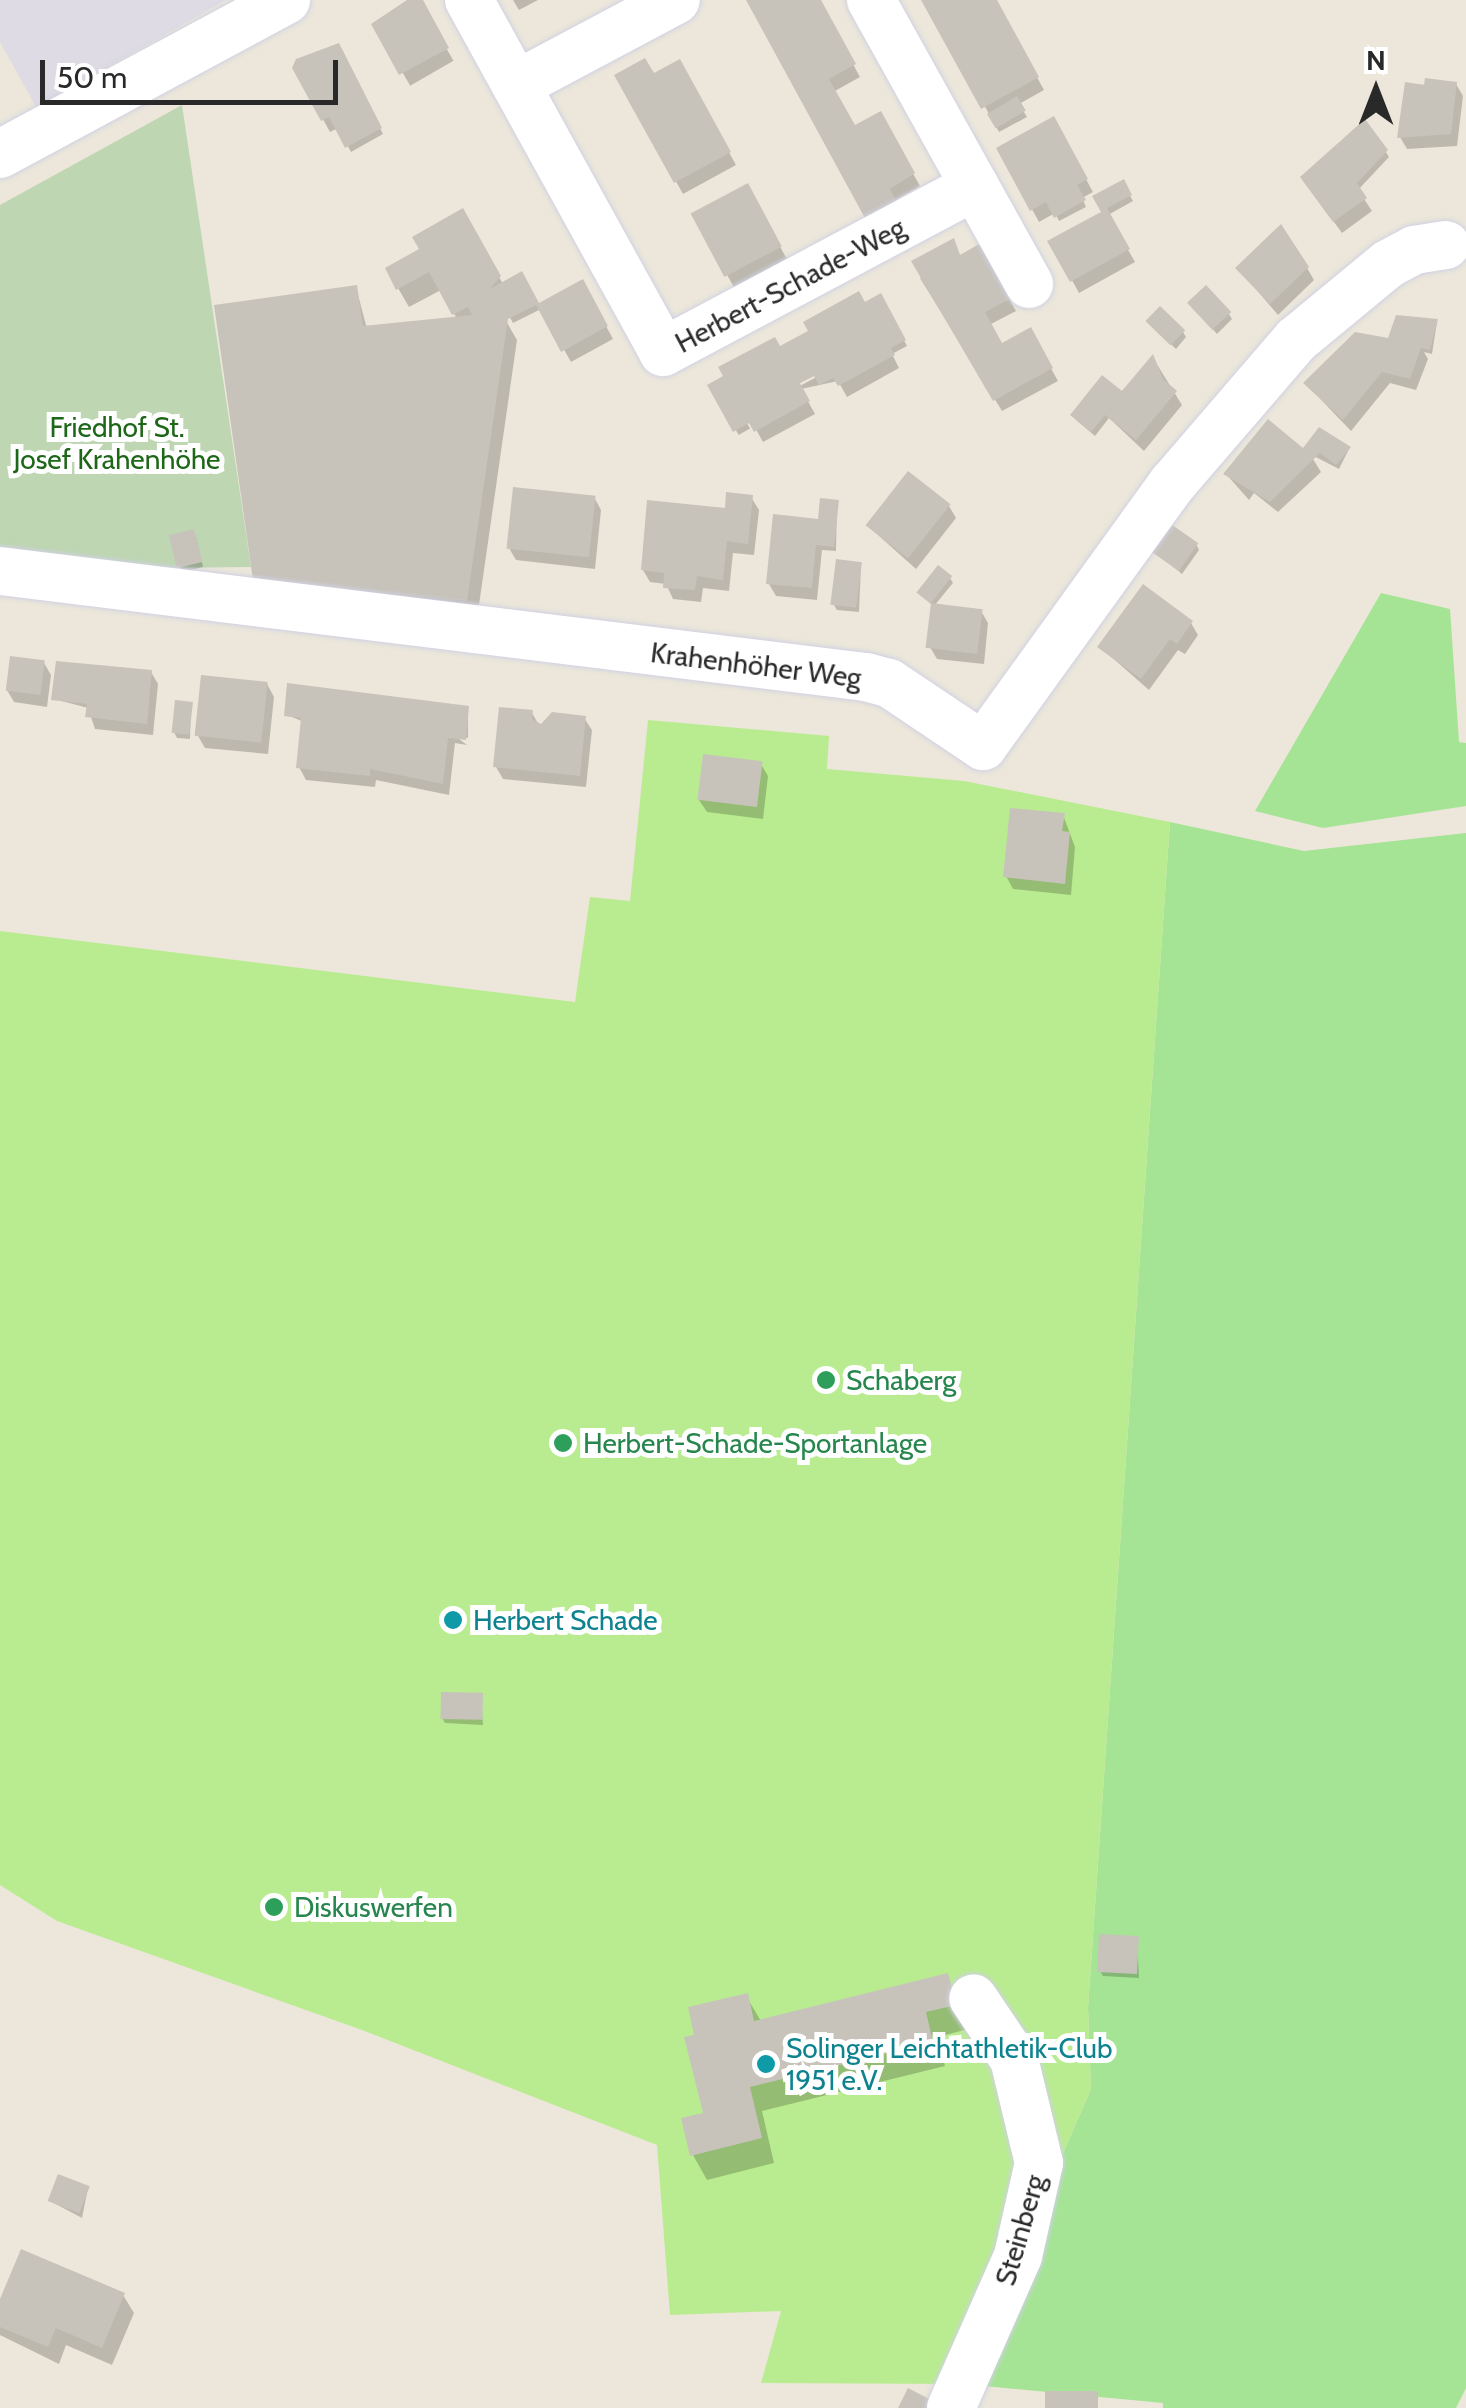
<!DOCTYPE html>
<meta charset="utf-8">
<style>
body{margin:0}
#map{position:relative;width:1466px;height:2408px;overflow:hidden;background:#ece7da;font-family:Cabin,sans-serif}
div>[style]{position:absolute}
[style*='--x']{left:calc(var(--x)*1px);top:calc(var(--y)*1px);width:calc(var(--w)*1px);rotate:calc(var(--a)*1deg)}
.industrial>*{inset:0;background:#dfdbe4}
.green>*{inset:0;background:#a5e495}
.cemetery>*{inset:0;background:#bed6b1}
.pitch>*{inset:0;background:#b9ec90}
.shadow>*{inset:0;background:#0003;transform-origin:0 0}
.building>*{inset:0;background:#c7c3ba;transform-origin:0 0}
.roads{filter:drop-shadow(0 0 2px #d0d1e3) drop-shadow(0 0 2px #d0d1e3)}
.minor>*{height:48px;margin:-24px;padding:0 24px;transform-origin:24px;border-radius:24px;background:#fff}
.dots>*{width:28px;height:28px;translate:-50% -50%;box-sizing:border-box;border:5px solid #fff;border-radius:50%}
span{translate:-50% -50%;white-space:nowrap;text-align:center;line-height:1.15;-webkit-text-stroke:10px #fff;paint-order:stroke}
.street-label{font-size:28px;color:#292929}
.park-label{font-size:28px;color:#1e6718}
.leisure-label{font-size:28px;color:#27864d}
.left{translate:0 -50%;text-align:left}
.culture-label{font-size:28px;color:#0d838f}
.north{position:absolute;left:1326px;top:40px;width:100px;height:100px;-webkit-text-stroke:8px #fff;paint-order:stroke;rotate:0deg;font-size:28px;font-weight:700;line-height:40px;text-align:center;color:#292929}
.north::after{content:'';display:block;margin:auto;width:35px;height:45px;background:#292929;clip-path:polygon(50% 0,100% 100%,50% 72%,0 100%)}
.scale{position:absolute;left:40px;top:60px;width:298px;height:45px;box-sizing:border-box;border:5px solid #292929;border-top:0;padding-left:12px;font-size:30px;line-height:35px;white-space:nowrap;color:#292929;-webkit-text-stroke:8px #fff;paint-order:stroke}
</style>
<div id="map">
<div class="industrial">
<div style="clip-path:polygon(0 0,226px 0,36px 107px,0 42px)"></div>
</div>
<div class="green">
<div style="clip-path:polygon(1381px 593px,1450px 609px,1459px 742px,1466px 743px,1466px 806px,1323px 828px,1255px 811px)"></div>
<div style="clip-path:polygon(1170px 822px,1304px 851px,1466px 833px,1466px 2388px,1456px 2408px,1163px 2408px,1163px 2403px,963px 2384px,1091px 2089px,1088px 2008px)"></div>
</div>
<div class="cemetery">
<div style="clip-path:polygon(182px 105px,251px 567px,161px 568px,0 551px,0 205px)"></div>
</div>
<div class="pitch">
<div style="clip-path:polygon(648px 720px,829px 736px,827px 769px,964px 781px,1170px 822px,1088px 2008px,1091px 2089px,963px 2384px,761px 2383px,781px 2311px,670px 2315px,657px 2145px,362px 2030px,57px 1921px,0 1885px,0 931px,575px 1002px,590px 897px,630px 901px)"></div>
</div>
<div class="shadow">
<div style="clip-path:polygon(513px 0,538px 0,519px 10px)"></div>
<div style="clip-path:polygon(749px 0,818px 0,860px 77px,833px 92px,854px 129px,880px 114px,920px 186px,894px 201px)"></div>
<div style="clip-path:polygon(926px 0,994px 0,1044px 90px,1019px 104px,1027px 117px,999px 132px)"></div>
<div style="left:419px;top:1px;width:69px;height:50px;rotate:60deg"></div>
<div style="clip-path:polygon(338px 46px,383px 134px,351px 152px,338px 128px,330px 132px,295px 69px)"></div>
<div style="clip-path:polygon(679px 62px,736px 165px,683px 194px,617px 76px,653px 77px)"></div>
<div style="clip-path:polygon(1456px 84px,1463px 96px,1457px 146px,1407px 149px,1400px 137px,1407px 85px)"></div>
<div style="clip-path:polygon(1053px 119px,1093px 192px,1082px 198px,1086px 207px,1059px 221px,1055px 213px,1039px 222px,999px 149px)"></div>
<div style="clip-path:polygon(1386px 152px,1389px 157px,1358px 190px,1372px 211px,1342px 233px,1310px 189px)"></div>
<div style="clip-path:polygon(1123px 183px,1133px 201px,1108px 215px,1135px 262px,1079px 293px,1051px 242px,1104px 213px,1096px 198px)"></div>
<div style="left:747px;top:187px;width:82px;height:60px;rotate:61deg"></div>
<div style="clip-path:polygon(462px 212px,503px 284px,539px 306px,582px 282px,613px 339px,571px 362px,541px 309px,513px 323px,501px 301px,496px 304px,517px 340px,477px 619px,266px 598px,356px 287px,367px 329px,457px 319px,441px 290px,409px 307px,398px 288px,422px 250px)"></div>
<div style="clip-path:polygon(980px 246px,1016px 311px,989px 325px,1001px 346px,1030px 330px,1058px 381px,1002px 411px,920px 278px)"></div>
<div style="clip-path:polygon(1238px 268px,1307px 268px,1314px 280px,1278px 315px)"></div>
<div style="clip-path:polygon(evenodd,880px 296px,907px 346px,892px 354px,899px 368px,847px 397px,838px 381px,801px 389px,815px 414px,763px 442px,722px 368px,779px 349px,880px 296px,824px 368px,826px 372px,798px 387px,798px 382px,824px 368px)"></div>
<div style="clip-path:polygon(1194px 309px,1229px 314px,1232px 319px,1217px 334px)"></div>
<div style="clip-path:polygon(1437px 322px,1432px 354px,1424px 352px,1428px 359px,1416px 390px,1390px 383px,1351px 431px,1306px 384px)"></div>
<div style="clip-path:polygon(1152px 326px,1183px 332px,1186px 337px,1176px 349px)"></div>
<div style="clip-path:polygon(1153px 358px,1182px 405px,1144px 451px,1109px 418px,1095px 436px,1076px 420px,1073px 415px,1120px 393px)"></div>
<div style="left:722px;top:380px;width:56px;height:13px;rotate:60deg"></div>
<div style="clip-path:polygon(1349px 449px,1339px 469px,1310px 454px,1321px 472px,1278px 512px,1254px 493px,1249px 500px,1226px 474px,1303px 451px)"></div>
<div style="clip-path:polygon(594px 497px,601px 510px,595px 569px,516px 560px,509px 548px)"></div>
<div style="clip-path:polygon(751px 497px,759px 510px,754px 555px,733px 553px,729px 591px,703px 588px,701px 602px,673px 599px,666px 584px,650px 582px,643px 570px)"></div>
<div style="clip-path:polygon(837px 502px,836px 551px,822px 550px,817px 600px,776px 596px,769px 584px)"></div>
<div style="clip-path:polygon(949px 506px,956px 518px,916px 569px,868px 526px)"></div>
<div style="clip-path:polygon(196px 537px,203px 567px,183px 572px,180px 567px)"></div>
<div style="clip-path:polygon(1196px 544px,1199px 550px,1182px 574px,1151px 549px)"></div>
<div style="clip-path:polygon(861px 564px,859px 612px,837px 610px,834px 605px)"></div>
<div style="clip-path:polygon(950px 578px,953px 583px,934px 606px,981px 611px,988px 623px,984px 664px,937px 659px,930px 647px,933px 606px,919px 592px)"></div>
<div style="clip-path:polygon(1191px 623px,1198px 635px,1185px 654px,1178px 650px,1149px 690px,1100px 647px)"></div>
<div style="clip-path:polygon(44px 663px,51px 675px,47px 707px,14px 702px,7px 690px)"></div>
<div style="clip-path:polygon(151px 672px,158px 684px,153px 735px,95px 729px,88px 708px,54px 699px)"></div>
<div style="clip-path:polygon(267px 684px,274px 697px,268px 754px,205px 748px,198px 736px)"></div>
<div style="clip-path:polygon(290px 686px,468px 708px,468px 738px,455px 736px,467px 745px,455px 743px,449px 795px,376px 780px,375px 787px,306px 780px,299px 767px,304px 722px,287px 715px)"></div>
<div style="clip-path:polygon(191px 704px,190px 739px,177px 738px,174px 732px)"></div>
<div style="clip-path:polygon(532px 713px,539px 725px,584px 718px,592px 730px,586px 787px,503px 779px,496px 767px)"></div>
<div style="clip-path:polygon(761px 764px,768px 776px,763px 819px,707px 812px,699px 800px)"></div>
<div style="clip-path:polygon(1063px 815px,1075px 847px,1071px 895px,1013px 889px,1006px 876px)"></div>
<div style="clip-path:polygon(481px 1696px,483px 1725px,445px 1723px,442px 1718px)"></div>
<div style="clip-path:polygon(1137px 1938px,1139px 1978px,1103px 1976px,1100px 1971px)"></div>
<div style="clip-path:polygon(947px 1976px,968px 2029px,938px 2037px,945px 2066px,762px 2111px,774px 2163px,707px 2180px,693px 2155px,746px 1996px,761px 2021px)"></div>
<div style="clip-path:polygon(88px 2188px,82px 2218px,50px 2201px)"></div>
<div style="clip-path:polygon(123px 2295px,134px 2313px,112px 2365px,66px 2345px,59px 2364px,0 2335px,0 2305px)"></div>
</div>
<div class="building">
<div style="clip-path:polygon(407px 0,423px 0,449px 48px,399px 75px,371px 24px)"></div>
<div style="clip-path:polygon(746px 0,821px 0,856px 64px,829px 79px,855px 125px,881px 111px,915px 173px,890px 189px,898px 204px,866px 220px)"></div>
<div style="clip-path:polygon(921px 0,997px 0,1039px 77px,981px 109px)"></div>
<div style="clip-path:polygon(339px 43px,382px 128px,345px 148px,329px 117px,321px 121px,292px 68px,296px 59px)"></div>
<div style="clip-path:polygon(645px 58px,654px 73px,680px 59px,731px 152px,674px 183px,614px 75px)"></div>
<div style="clip-path:polygon(1425px 78px,1457px 82px,1451px 134px,1397px 138px,1405px 82px,1424px 85px)"></div>
<div style="left:1017px;top:96px;width:17px;height:35px;rotate:59deg"></div>
<div style="clip-path:polygon(1054px 116px,1088px 179px,1077px 185px,1086px 200px,1054px 218px,1046px 202px,1030px 211px,996px 148px)"></div>
<div style="clip-path:polygon(1365px 119px,1388px 150px,1357px 183px,1367px 198px,1333px 222px,1300px 177px)"></div>
<div style="clip-path:polygon(1124px 179px,1132px 195px,1107px 208px,1130px 249px,1070px 282px,1047px 241px,1101px 212px,1092px 196px)"></div>
<div style="left:748px;top:183px;width:72px;height:65px;rotate:62deg"></div>
<div style="clip-path:polygon(463px 208px,501px 276px,490px 289px,522px 271px,539px 303px,583px 279px,608px 326px,561px 352px,536px 305px,508px 319px,467px 601px,253px 580px,214px 305px,357px 285px,363px 326px,472px 315px,468px 307px,452px 315px,429px 272px,396px 290px,385px 268px,419px 249px,412px 237px)"></div>
<div style="clip-path:polygon(1281px 224px,1309px 267px,1270px 304px,1235px 268px)"></div>
<div style="clip-path:polygon(954px 238px,960px 255px,981px 243px,1012px 298px,985px 312px,1002px 343px,1031px 327px,1053px 368px,993px 401px,911px 261px)"></div>
<div style="left:1206px;top:285px;width:37px;height:26px;rotate:47deg"></div>
<div style="clip-path:polygon(859px 291px,865px 302px,881px 293px,906px 340px,891px 348px,895px 355px,838px 386px,833px 378px,819px 385px,814px 376px,800px 383px,810px 401px,754px 432px,749px 423px,733px 432px,707px 385px,723px 376px,718px 367px,775px 337px,780px 346px,808px 331px,803px 322px)"></div>
<div style="left:1160px;top:306px;width:35px;height:21px;rotate:44deg"></div>
<div style="clip-path:polygon(1396px 315px,1438px 319px,1430px 350px,1421px 348px,1410px 379px,1382px 372px,1343px 420px,1303px 383px,1355px 332px,1388px 338px)"></div>
<div style="clip-path:polygon(1153px 354px,1163px 379px,1177px 391px,1136px 440px,1105px 415px,1091px 432px,1070px 415px,1102px 375px,1122px 391px)"></div>
<div style="clip-path:polygon(1268px 419px,1303px 448px,1319px 427px,1351px 447px,1336px 465px,1320px 453px,1270px 502px,1223px 474px)"></div>
<div style="left:908px;top:471px;width:54px;height:69px;rotate:38deg"></div>
<div style="left:513px;top:487px;width:83px;height:62px;rotate:6deg"></div>
<div style="clip-path:polygon(726px 492px,753px 495px,748px 544px,727px 541px,723px 580px,697px 576px,695px 590px,663px 588px,664px 573px,641px 570px,647px 500px,725px 508px)"></div>
<div style="clip-path:polygon(820px 498px,839px 500px,834px 547px,816px 545px,812px 588px,766px 584px,773px 514px,818px 519px)"></div>
<div style="left:1168px;top:522px;width:37px;height:34px;rotate:35deg"></div>
<div style="left:194px;top:529px;width:34px;height:26px;rotate:76deg"></div>
<div style="left:836px;top:559px;width:26px;height:46px;rotate:7deg"></div>
<div style="left:938px;top:565px;width:18px;height:35px;rotate:38deg"></div>
<div style="clip-path:polygon(1143px 584px,1193px 621px,1177px 644px,1170px 639px,1141px 679px,1097px 647px)"></div>
<div style="left:931px;top:603px;width:52px;height:45px;rotate:7deg"></div>
<div style="left:10px;top:656px;width:35px;height:35px;rotate:7deg"></div>
<div style="clip-path:polygon(56px 661px,152px 670px,147px 724px,85px 717px,87px 704px,51px 700px)"></div>
<div style="left:201px;top:675px;width:67px;height:61px;rotate:6deg"></div>
<div style="clip-path:polygon(287px 683px,469px 706px,466px 740px,448px 738px,443px 784px,370px 769px,370px 776px,296px 768px,301px 718px,284px 716px)"></div>
<div style="left:175px;top:700px;width:18px;height:33px;rotate:6deg"></div>
<div style="clip-path:polygon(499px 707px,533px 710px,532px 719px,541px 724px,552px 712px,586px 716px,580px 776px,493px 767px)"></div>
<div style="left:703px;top:754px;width:60px;height:46px;rotate:7deg"></div>
<div style="clip-path:polygon(1010px 808px,1065px 813px,1062px 831px,1070px 832px,1065px 884px,1003px 877px)"></div>
<div style="left:441px;top:1692px;width:42px;height:27px;rotate:1deg"></div>
<div style="left:1099px;top:1934px;width:40px;height:38px;rotate:3deg"></div>
<div style="clip-path:polygon(948px 1973px,956px 2005px,926px 2012px,933px 2042px,750px 2087px,762px 2138px,690px 2156px,681px 2118px,703px 2113px,684px 2037px,694px 2035px,688px 2007px,748px 1993px,754px 2021px)"></div>
<div style="left:58px;top:2174px;width:34px;height:29px;rotate:21deg"></div>
<div style="clip-path:polygon(21px 2249px,125px 2293px,102px 2348px,56px 2328px,48px 2347px,0 2327px,0 2299px)"></div>
<div style="clip-path:polygon(908px 2388px,939px 2404px,937px 2408px,898px 2408px)"></div>
<div style="left:1045px;top:2391px;width:53px;height:17px"></div>
</div>
<div class="roads">
<div class="minor">
<div style="--x:469;--y:0;--w:402;--a:61.1"></div>
<div style="--x:663;--y:352;--w:353;--a:-28"></div>
<div style="--x:871;--y:0;--w:325;--a:60.9"></div>
<div style="--x:516;--y:85;--w:181;--a:-28"></div>
<div style="--x:0;--y:154;--w:325;--a:-28.3"></div>
<div style="--x:0;--y:571;--w:872;--a:6.98"></div>
<div style="--x:866;--y:677;--w:24;--a:15"></div>
<div style="--x:889;--y:683;--w:113;--a:33.8"></div>
<div style="--x:983;--y:746;--w:324;--a:-54.2"></div>
<div style="--x:1173;--y:483;--w:189;--a:-49.3"></div>
<div style="--x:1296;--y:340;--w:119;--a:-39.6"></div>
<div style="--x:1388;--y:264;--w:30;--a:-28"></div>
<div style="--x:1414;--y:250;--w:32;--a:-9"></div>
<div style="--x:951;--y:2408;--w:166;--a:-66.2"></div>
<div style="--x:1018;--y:2256;--w:95;--a:-77.3"></div>
<div style="--x:1039;--y:2163;--w:107;--a:-103.5"></div>
<div style="--x:1014;--y:2059;--w:73;--a:-123.9"></div>
</div>
</div>
<div class="dots">
<div style="left:826px;top:1380px;background:#2e9e5b"></div>
<div style="left:563px;top:1443px;background:#2e9e5b"></div>
<div style="left:453px;top:1620px;background:#0f9aa8"></div>
<div style="left:274px;top:1907px;background:#2e9e5b"></div>
<div style="left:766px;top:2064px;background:#0f9aa8"></div>
</div>
<div class="street-label">
<span style="left:790px;top:285px;rotate:-28deg">Herbert-Schade-Weg</span>
<span style="left:756px;top:665px;rotate:7deg">Krahenhöher Weg</span>
<span style="left:1020px;top:2230px;rotate:-74deg">Steinberg</span>
</div>
<div class="park-label">
<span style="left:117px;top:443px">Friedhof St.<br>Josef Krahenhöhe</span>
</div>
<div class="leisure-label">
<span class="left" style="left:846px;top:1380px">Schaberg</span>
<span class="left" style="left:583px;top:1443px">Herbert-Schade-Sportanlage</span>
<span class="left" style="left:294px;top:1907px">Diskuswerfen</span>
</div>
<div class="culture-label">
<span class="left" style="left:473px;top:1620px">Herbert Schade</span>
<span class="left" style="left:786px;top:2064px">Solinger Leichtathletik-Club<br>1951 e.V.</span>
</div>
<div class="north">N</div>
<div class="scale">50 m</div>
</div>
